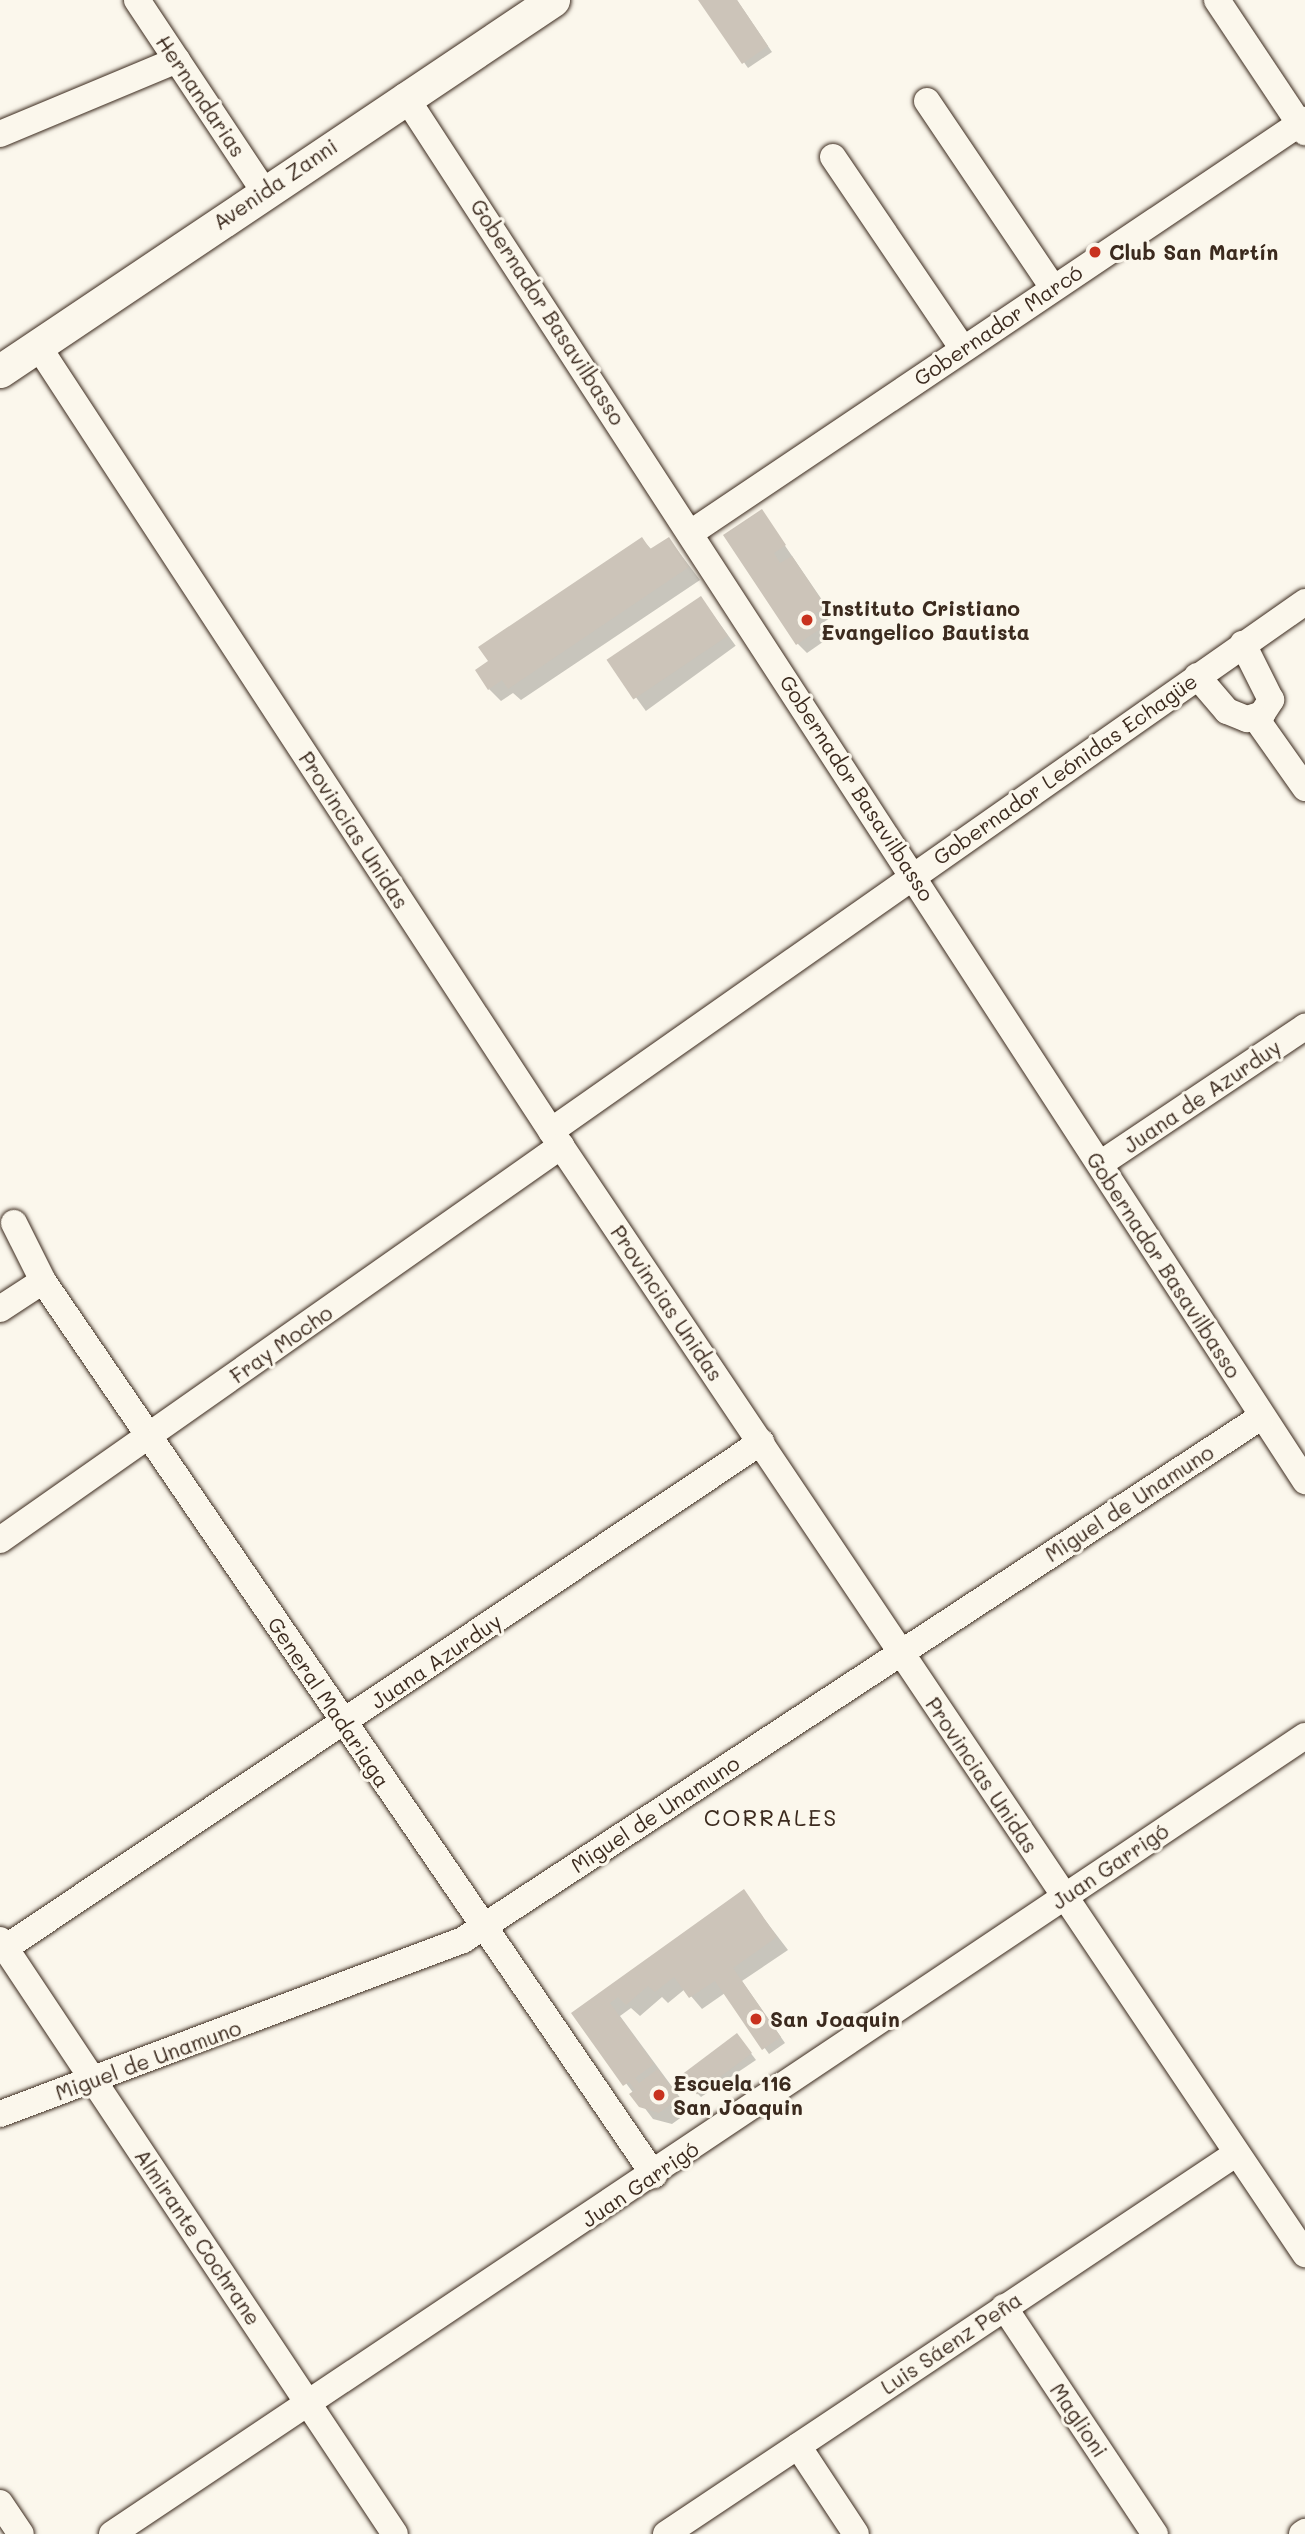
<!DOCTYPE html>
<meta charset="utf-8">
<style>
body{margin:0}
#map{position:relative;width:1305px;height:2534px;overflow:hidden;background:#fbf7ec;font-family:Mali,sans-serif}
div>[style]{position:absolute}
[style*='--x']{left:calc(var(--x)*1px);top:calc(var(--y)*1px);width:calc(var(--w)*1px);rotate:calc(var(--a)*1deg)}
.shadow>*{inset:0;background:#0003;transform-origin:0 0}
.building>*{inset:0;background:#ccc4b9;transform-origin:0 0}
.roads{filter:drop-shadow(0 0 2px #3b2a1e) drop-shadow(0 0 2px #3b2a1e)}
.minor>*{height:26px;margin:-13px;padding:0 13px;transform-origin:13px;border-radius:13px;background:#fbf7ec}
.major>*{height:33px;margin:-16.5px;padding:0 16.5px;transform-origin:16.5px;border-radius:16.5px;background:#fbf7ec}
.dots>*{width:19px;height:19px;translate:-50% -50%;box-sizing:border-box;border:4px solid #fbf7ec;border-radius:50%}
span{translate:-50% -50%;white-space:nowrap;text-align:center;line-height:1.15;-webkit-text-stroke:6px #fbf7ec;paint-order:stroke}
.street-label{font-size:21px;color:#3b2a1e}
.poi-label{font-size:21px;color:#3b2a1e;font-weight:700}
.left{translate:0 -50%;text-align:left}
.neighbourhood-label{font-size:23px;color:#3b2a1e;letter-spacing:2px}
</style>
<div id="map">
<div class="shadow">
<div style="clip-path:polygon(700px 0,737px 0,772px 52px,748px 68px)"></div>
<div style="clip-path:polygon(762px 512px,833px 616px,821px 624px,830px 637px,807px 653px,798px 644px)"></div>
<div style="clip-path:polygon(642px 539px,652px 550px,669px 539px,700px 580px,521px 700px,513px 693px,501px 701px,489px 689px)"></div>
<div style="left:701px;top:598px;width:59px;height:111px;rotate:54deg"></div>
<div style="clip-path:polygon(743px 1891px,788px 1950px,742px 1981px,785px 2043px,769px 2054px,725px 1993px,702px 2009px,685px 1989px,668px 2003px,662px 1997px,640px 2016px,631px 2008px,620px 2016px,690px 2111px,672px 2124px,653px 2119px,573px 2013px)"></div>
<div style="clip-path:polygon(737px 2035px,756px 2060px,701px 2097px,696px 2092px)"></div>
</div>
<div class="building">
<div style="clip-path:polygon(698px 0,737px 0,768px 46px,742px 64px)"></div>
<div style="clip-path:polygon(762px 509px,786px 545px,774px 553px,780px 563px,792px 556px,826px 607px,814px 614px,823px 627px,796px 645px,723px 535px)"></div>
<div style="clip-path:polygon(642px 537px,650px 549px,669px 537px,689px 567px,508px 689px,502px 680px,488px 690px,475px 670px,488px 661px,478px 647px)"></div>
<div style="left:701px;top:596px;width:48px;height:114px;rotate:56deg"></div>
<div style="clip-path:polygon(744px 1889px,777px 1937px,733px 1968px,781px 2037px,762px 2050px,715px 1981px,689px 1998px,674px 1977px,655px 1992px,648px 1986px,626px 2005px,618px 1997px,610px 2003px,654px 2064px,635px 2078px,639px 2083px,658px 2069px,679px 2098px,659px 2113px,639px 2107px,629px 2094px,635px 2090px,629px 2082px,623px 2086px,571px 2013px)"></div>
<div style="left:737px;top:2033px;width:25px;height:69px;rotate:53deg"></div>
</div>
<div class="roads">
<div class="minor">
<div style="--x:137;--y:0;--w:229;--a:56.4"></div>
<div style="--x:1217;--y:0;--w:159;--a:56.3"></div>
<div style="--x:405;--y:96;--w:1652;--a:56.98"></div>
<div style="--x:927;--y:101;--w:225;--a:56"></div>
<div style="--x:0;--y:134;--w:192;--a:-22.7"></div>
<div style="--x:833;--y:157;--w:232;--a:55.9"></div>
<div style="--x:38;--y:346;--w:956;--a:56.83"></div>
<div style="--x:561;--y:1146;--w:1335;--a:56.12"></div>
<div style="--x:692;--y:532;--w:739;--a:-33.91"></div>
<div style="--x:1197;--y:676;--w:46;--a:49.4"></div>
<div style="--x:1227;--y:711;--w:22;--a:22"></div>
<div style="--x:1247;--y:719;--w:16;--a:-18"></div>
<div style="--x:1262;--y:714;--w:17;--a:-57"></div>
<div style="--x:1271;--y:700;--w:63;--a:-116.6"></div>
<div style="--x:1255;--y:717;--w:87;--a:54.8"></div>
<div style="--x:551;--y:1131;--w:921;--a:-35.05"></div>
<div style="--x:1100;--y:1164;--w:247;--a:-33.8"></div>
<div style="--x:14;--y:1223;--w:65;--a:63.4"></div>
<div style="--x:43;--y:1281;--w:1083;--a:55.65"></div>
<div style="--x:0;--y:1309;--w:51;--a:-33.1"></div>
<div style="--x:0;--y:1540;--w:686;--a:-35.08"></div>
<div style="--x:0;--y:1940;--w:713;--a:56.38"></div>
<div style="--x:5;--y:1948;--w:910;--a:-33.79"></div>
<div style="--x:0;--y:2114;--w:495;--a:-20.6"></div>
<div style="--x:463;--y:1940;--w:954;--a:-33.24"></div>
<div style="--x:1004;--y:2307;--w:273;--a:56.4"></div>
<div style="--x:798;--y:2446;--w:105;--a:56.6"></div>
<div style="--x:0;--y:2503;--w:37;--a:56"></div>
<div style="--x:112;--y:2534;--w:1435;--a:-33.78"></div>
<div style="--x:666;--y:2534;--w:686;--a:-33.71"></div>
<div style="--x:1302;--y:2534;--w:4;--a:-34"></div>
</div>
<div class="major">
<div style="--x:0;--y:371;--w:666;--a:-33.86"></div>
</div>
</div>
<div class="dots">
<div style="left:1095px;top:252px;background:#c8321e"></div>
<div style="left:807px;top:620px;background:#c8321e"></div>
<div style="left:756px;top:2019px;background:#c8321e"></div>
<div style="left:659px;top:2095px;background:#c8321e"></div>
</div>
<div class="street-label">
<span style="left:201px;top:96px;rotate:56deg">Hernandarias</span>
<span style="left:275px;top:184px;rotate:-34deg">Avenida Zanni</span>
<span style="left:548px;top:312px;rotate:57deg">Gobernador Basavilbasso</span>
<span style="left:998px;top:325px;rotate:-34deg">Gobernador Marcó</span>
<span style="left:1065px;top:769px;rotate:-35deg">Gobernador Leónidas Echagüe</span>
<span style="left:857px;top:788px;rotate:57deg">Gobernador Basavilbasso</span>
<span style="left:354px;top:830px;rotate:57deg">Provincias Unidas</span>
<span style="left:1202px;top:1096px;rotate:-34deg">Juana de Azurduy</span>
<span style="left:1164px;top:1265px;rotate:57deg">Gobernador Basavilbasso</span>
<span style="left:667px;top:1303px;rotate:56deg">Provincias Unidas</span>
<span style="left:281px;top:1344px;rotate:-35deg">Fray Mocho</span>
<span style="left:1129px;top:1503px;rotate:-33deg">Miguel de Unamuno</span>
<span style="left:436px;top:1661px;rotate:-34deg">Juana Azurduy</span>
<span style="left:329px;top:1702px;rotate:56deg">General Madariaga</span>
<span style="left:982px;top:1775px;rotate:56deg">Provincias Unidas</span>
<span style="left:655px;top:1814px;rotate:-33deg">Miguel de Unamuno</span>
<span style="left:1110px;top:1866px;rotate:-34deg">Juan Garrigó</span>
<span style="left:148px;top:2060px;rotate:-20deg">Miguel de Unamuno</span>
<span style="left:640px;top:2184px;rotate:-34deg">Juan Garrigó</span>
<span style="left:198px;top:2237px;rotate:56deg">Almirante Cochrane</span>
<span style="left:951px;top:2343px;rotate:-34deg">Luis Sáenz Peña</span>
<span style="left:1079px;top:2420px;rotate:56deg">Maglioni</span>
</div>
<div class="poi-label">
<span class="left" style="left:1109px;top:252px">Club San Martín</span>
<span class="left" style="left:821px;top:620px">Instituto Cristiano<br>Evangelico Bautista</span>
<span class="left" style="left:770px;top:2019px">San Joaquin</span>
<span class="left" style="left:673px;top:2095px">Escuela 116<br>San Joaquin</span>
</div>
<div class="neighbourhood-label">
<span style="left:771px;top:1817px">CORRALES</span>
</div>
</div>
